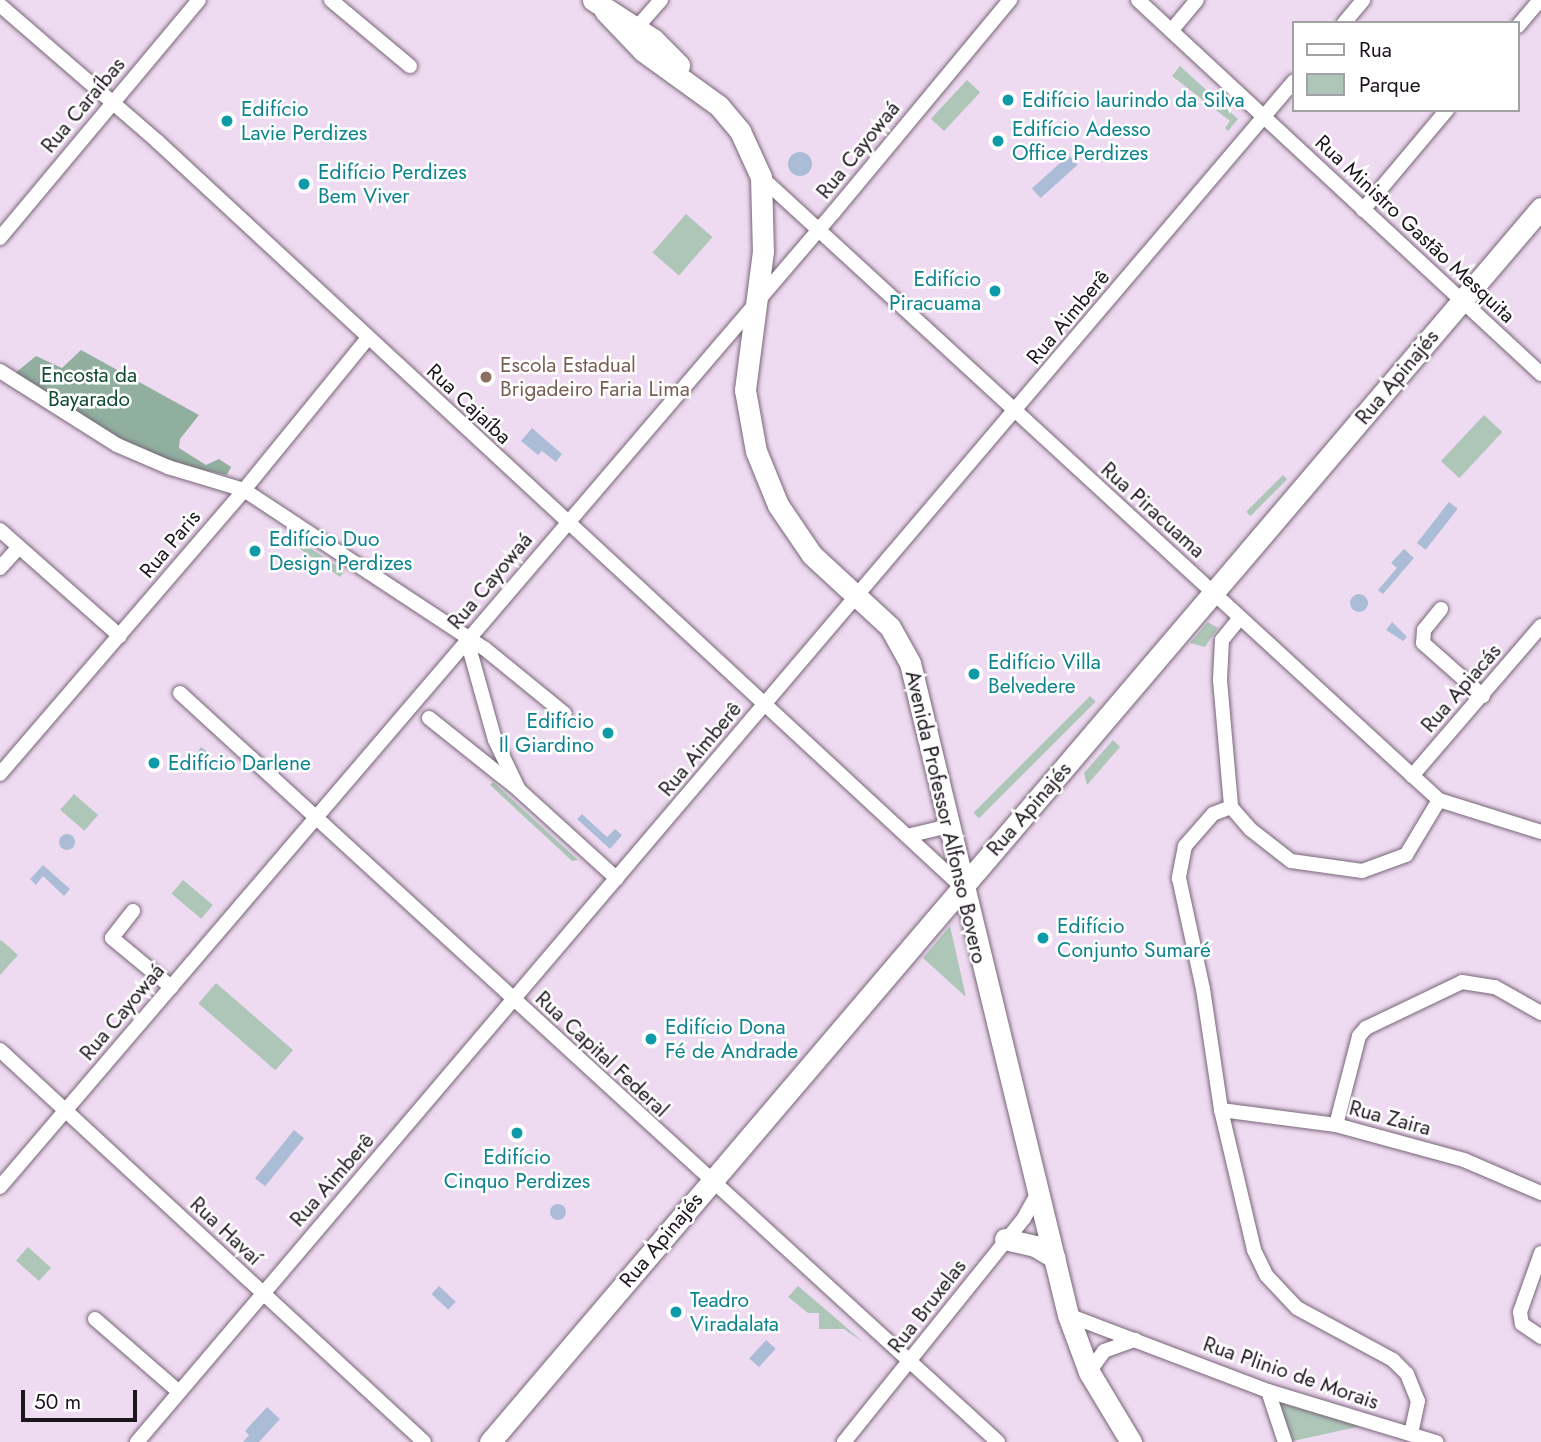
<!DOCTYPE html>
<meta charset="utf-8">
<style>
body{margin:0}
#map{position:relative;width:1541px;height:1442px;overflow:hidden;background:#efdbf1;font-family:Jost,sans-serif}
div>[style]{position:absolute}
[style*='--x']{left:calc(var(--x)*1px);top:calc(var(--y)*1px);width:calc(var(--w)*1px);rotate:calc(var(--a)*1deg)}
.green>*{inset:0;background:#adc6b8;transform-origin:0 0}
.forest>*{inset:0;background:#90af9f}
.water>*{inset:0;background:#abbcd6;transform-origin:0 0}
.round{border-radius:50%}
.roads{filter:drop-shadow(0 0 2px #776578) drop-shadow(0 0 2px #776578)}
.street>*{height:14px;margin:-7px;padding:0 7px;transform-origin:7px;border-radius:7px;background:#fff}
.secondary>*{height:21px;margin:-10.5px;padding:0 10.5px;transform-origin:10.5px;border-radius:10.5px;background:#fff}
.dots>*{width:19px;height:19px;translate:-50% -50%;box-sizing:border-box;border:4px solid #fff;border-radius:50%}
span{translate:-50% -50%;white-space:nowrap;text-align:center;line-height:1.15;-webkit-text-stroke:5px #fff;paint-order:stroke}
.culture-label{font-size:21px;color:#0d838f}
.left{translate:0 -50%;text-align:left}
.right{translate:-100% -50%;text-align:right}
.street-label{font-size:21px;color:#1c151d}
.education-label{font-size:21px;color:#785e54}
.park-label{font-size:21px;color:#124b34}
.legend{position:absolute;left:1292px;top:21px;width:228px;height:91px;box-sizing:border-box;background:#fff;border:2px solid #a4a1a5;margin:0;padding:9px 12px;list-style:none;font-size:21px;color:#1c151d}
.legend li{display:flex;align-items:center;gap:14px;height:35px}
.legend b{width:35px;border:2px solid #a4a1a5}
.scale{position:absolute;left:21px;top:1390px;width:116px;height:32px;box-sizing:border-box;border:4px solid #1c151d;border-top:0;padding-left:9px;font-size:21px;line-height:24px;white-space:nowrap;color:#1c151d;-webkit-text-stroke:5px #fff;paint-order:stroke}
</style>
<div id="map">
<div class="green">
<div style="clip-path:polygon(1180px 66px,1238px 119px,1228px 131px,1225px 128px,1230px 121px,1172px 76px)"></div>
<div style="left:967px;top:80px;width:18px;height:53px;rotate:43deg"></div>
<div style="left:686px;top:214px;width:35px;height:51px;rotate:41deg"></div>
<div style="left:1484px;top:415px;width:25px;height:63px;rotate:43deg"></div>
<div style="left:1283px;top:475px;width:6px;height:52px;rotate:45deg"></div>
<div style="clip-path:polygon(296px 539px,345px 571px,340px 577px,293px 544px)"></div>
<div style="clip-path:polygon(1208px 622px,1218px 628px,1205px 647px,1190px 643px)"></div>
<div style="left:1090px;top:696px;width:8px;height:165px;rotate:45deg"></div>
<div style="clip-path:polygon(1113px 740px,1120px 747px,1087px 785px,1084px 773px)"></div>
<div style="clip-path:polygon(493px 782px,578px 860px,572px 861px,490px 785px)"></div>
<div style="left:74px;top:794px;width:32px;height:21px;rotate:41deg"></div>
<div style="left:183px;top:880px;width:39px;height:18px;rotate:40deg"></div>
<div style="clip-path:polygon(950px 926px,966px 997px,923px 958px)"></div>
<div style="clip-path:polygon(1px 940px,18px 955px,0 975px,0 941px)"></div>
<div style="left:216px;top:983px;width:102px;height:27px;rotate:41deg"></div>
<div style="left:28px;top:1247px;width:31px;height:18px;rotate:42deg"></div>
<div style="clip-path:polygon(798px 1286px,831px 1314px,864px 1343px,844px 1329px,819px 1329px,819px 1313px,808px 1313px,788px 1297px)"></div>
<div style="clip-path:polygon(1277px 1396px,1362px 1426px,1293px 1441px)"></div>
</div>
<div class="forest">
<div style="clip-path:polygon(81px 350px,199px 415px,180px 439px,179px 448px,206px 465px,219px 459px,231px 467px,227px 475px,180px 465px,125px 442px,14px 374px,36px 356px,62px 368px)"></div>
</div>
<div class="water">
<div class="round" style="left:788px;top:152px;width:24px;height:24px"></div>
<div style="left:1069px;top:155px;width:13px;height:50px;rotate:48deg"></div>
<div style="clip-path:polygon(532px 428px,562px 454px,556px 462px,542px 451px,538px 455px,521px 441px)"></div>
<div style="left:1449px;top:502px;width:11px;height:52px;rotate:38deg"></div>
<div style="clip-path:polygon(1404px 549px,1414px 558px,1383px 594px,1378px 590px,1397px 568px,1391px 563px)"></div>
<div class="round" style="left:1350px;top:594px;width:18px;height:18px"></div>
<div style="clip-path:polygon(1392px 622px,1407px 637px,1403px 641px,1386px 630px)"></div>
<div style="clip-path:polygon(201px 747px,211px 755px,197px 771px,190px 765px)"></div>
<div style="clip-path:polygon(582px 814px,607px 837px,615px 829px,622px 835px,610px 849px,577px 819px)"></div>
<div class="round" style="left:59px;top:834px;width:16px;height:16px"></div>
<div style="clip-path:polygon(43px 865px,70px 889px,64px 896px,43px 876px,36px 885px,30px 879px)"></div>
<div style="left:294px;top:1130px;width:13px;height:62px;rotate:39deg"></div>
<div class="round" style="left:550px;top:1204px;width:16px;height:16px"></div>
<div style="left:439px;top:1286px;width:23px;height:11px;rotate:43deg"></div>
<div style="left:766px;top:1340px;width:13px;height:25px;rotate:42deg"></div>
<div style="clip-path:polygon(267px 1407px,280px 1419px,259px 1442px,243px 1442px,249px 1435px,245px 1431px)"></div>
</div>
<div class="roads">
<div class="street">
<div style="--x:331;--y:0;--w:103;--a:39.9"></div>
<div style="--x:1138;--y:0;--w:550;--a:42.86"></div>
<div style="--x:0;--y:5;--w:208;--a:40.9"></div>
<div style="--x:157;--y:141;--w:1098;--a:42.82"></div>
<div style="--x:1344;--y:23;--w:30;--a:-50"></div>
<div style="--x:1518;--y:26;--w:34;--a:-50"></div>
<div style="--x:1171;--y:31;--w:40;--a:-50"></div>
<div style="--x:632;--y:33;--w:44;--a:-48.7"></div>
<div style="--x:761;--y:177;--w:921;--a:42.58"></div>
<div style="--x:1439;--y:800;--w:107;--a:17.4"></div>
<div style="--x:1363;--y:210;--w:131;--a:-50"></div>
<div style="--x:0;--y:238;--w:310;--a:-50.1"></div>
<div style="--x:0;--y:371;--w:138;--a:32.3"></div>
<div style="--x:117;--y:445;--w:56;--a:23.3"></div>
<div style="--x:168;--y:467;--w:79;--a:16.8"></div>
<div style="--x:244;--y:490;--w:287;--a:33.4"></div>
<div style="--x:484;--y:648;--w:104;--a:39.2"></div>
<div style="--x:0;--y:530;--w:160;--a:41.5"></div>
<div style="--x:0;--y:568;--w:28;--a:-48"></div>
<div style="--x:1441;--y:609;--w:27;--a:129"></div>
<div style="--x:1424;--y:630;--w:13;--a:94"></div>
<div style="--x:1423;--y:643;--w:80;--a:41.5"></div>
<div style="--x:1239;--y:619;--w:27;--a:129"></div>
<div style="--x:1222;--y:640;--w:40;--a:92.9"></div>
<div style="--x:1220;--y:680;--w:127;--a:85"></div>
<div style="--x:1231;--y:807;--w:29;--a:49"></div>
<div style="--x:1250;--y:829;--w:52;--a:38"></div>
<div style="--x:1291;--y:861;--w:72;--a:8"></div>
<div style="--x:1362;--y:871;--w:47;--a:-20"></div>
<div style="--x:1406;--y:855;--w:64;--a:-59"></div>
<div style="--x:467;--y:640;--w:104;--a:74.4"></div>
<div style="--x:495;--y:740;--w:55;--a:64.4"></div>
<div style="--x:519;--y:790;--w:132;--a:42.2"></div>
<div style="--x:180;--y:693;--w:1109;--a:42.48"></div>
<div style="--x:429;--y:718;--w:114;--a:38.6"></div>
<div style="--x:0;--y:774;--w:374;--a:-49.3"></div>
<div style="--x:244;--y:490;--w:196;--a:-50.8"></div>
<div style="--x:1412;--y:776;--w:198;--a:-49.3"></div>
<div style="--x:1231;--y:807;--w:19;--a:159"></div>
<div style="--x:1213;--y:814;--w:43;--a:131.2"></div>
<div style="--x:1185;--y:846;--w:33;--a:101"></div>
<div style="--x:1179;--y:878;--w:114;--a:77.8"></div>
<div style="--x:1203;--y:989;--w:122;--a:81.5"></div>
<div style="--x:1221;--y:1110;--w:144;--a:76.7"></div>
<div style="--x:1254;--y:1250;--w:28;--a:64"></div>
<div style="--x:1266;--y:1275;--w:45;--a:46.8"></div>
<div style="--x:1297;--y:1308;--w:109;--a:28.4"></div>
<div style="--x:1393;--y:1360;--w:20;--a:45"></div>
<div style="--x:1407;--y:1374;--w:29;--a:68"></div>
<div style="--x:1418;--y:1401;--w:34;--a:102"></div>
<div style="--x:907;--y:836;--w:43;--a:-13.4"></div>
<div style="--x:133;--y:911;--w:34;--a:128"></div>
<div style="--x:112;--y:938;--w:77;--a:39.7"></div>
<div style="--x:0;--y:1050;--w:577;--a:42.75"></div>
<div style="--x:1221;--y:1110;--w:116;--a:7.4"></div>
<div style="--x:1336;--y:1125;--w:133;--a:15.3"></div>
<div style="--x:1464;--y:1160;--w:84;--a:23.2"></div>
<div style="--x:1336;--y:1125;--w:92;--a:-75.5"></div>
<div style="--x:1359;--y:1036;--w:11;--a:-49"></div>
<div style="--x:1366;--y:1028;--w:106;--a:-25.6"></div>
<div style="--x:1462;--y:982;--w:33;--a:9"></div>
<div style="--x:1495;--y:987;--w:53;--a:29.5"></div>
<div style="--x:0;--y:1187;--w:1283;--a:-49.46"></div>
<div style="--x:834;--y:212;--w:276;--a:-50.3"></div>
<div style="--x:1541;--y:1253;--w:63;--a:109.6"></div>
<div style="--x:1520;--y:1312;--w:12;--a:81"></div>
<div style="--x:1522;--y:1324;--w:23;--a:34"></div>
<div style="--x:1068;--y:1315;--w:214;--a:20.8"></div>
<div style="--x:1268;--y:1391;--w:176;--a:16.9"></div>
<div style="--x:95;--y:1319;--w:111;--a:41"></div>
<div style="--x:1089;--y:1372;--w:26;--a:-54"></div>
<div style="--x:1104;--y:1351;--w:33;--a:-20"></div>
<div style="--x:1268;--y:1391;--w:54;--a:71.6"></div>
<div style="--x:137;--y:1442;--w:1786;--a:-49.63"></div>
<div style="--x:844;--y:1442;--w:287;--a:-51.2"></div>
<div style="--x:1024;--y:1218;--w:29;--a:-61"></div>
</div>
<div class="secondary">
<div style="--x:593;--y:0;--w:72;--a:33"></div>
<div style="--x:653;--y:39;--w:37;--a:45"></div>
<div style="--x:605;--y:11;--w:55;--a:46.5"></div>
<div style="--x:643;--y:51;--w:94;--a:35.9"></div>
<div style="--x:719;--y:106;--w:33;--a:50"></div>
<div style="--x:740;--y:131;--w:51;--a:65.5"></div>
<div style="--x:761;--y:177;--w:74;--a:88.5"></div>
<div style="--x:763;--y:251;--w:140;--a:97.4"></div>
<div style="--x:745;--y:390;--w:62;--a:79.8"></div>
<div style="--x:756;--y:451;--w:58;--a:67.8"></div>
<div style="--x:778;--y:505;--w:60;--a:55.8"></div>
<div style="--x:812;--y:555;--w:106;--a:42.7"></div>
<div style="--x:890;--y:627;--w:41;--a:60.9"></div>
<div style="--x:910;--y:663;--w:671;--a:76.38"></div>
<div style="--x:1068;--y:1315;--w:61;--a:69.8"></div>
<div style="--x:1089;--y:1372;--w:82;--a:59"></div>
<div style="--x:1005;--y:1239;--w:31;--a:13"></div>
<div style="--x:1035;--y:1246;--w:23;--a:31"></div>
<div style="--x:490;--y:1442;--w:1621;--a:-49.58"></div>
</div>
</div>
<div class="dots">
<div style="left:1008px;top:100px;background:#0f9aa8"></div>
<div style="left:227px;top:121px;background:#0f9aa8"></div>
<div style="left:998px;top:141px;background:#0f9aa8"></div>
<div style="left:304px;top:184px;background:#0f9aa8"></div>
<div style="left:995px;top:291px;background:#0f9aa8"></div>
<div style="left:486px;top:377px;background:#8d6e63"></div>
<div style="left:255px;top:551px;background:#0f9aa8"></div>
<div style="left:974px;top:674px;background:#0f9aa8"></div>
<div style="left:608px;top:733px;background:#0f9aa8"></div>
<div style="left:154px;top:763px;background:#0f9aa8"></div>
<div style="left:1043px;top:938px;background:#0f9aa8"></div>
<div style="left:651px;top:1039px;background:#0f9aa8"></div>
<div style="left:517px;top:1133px;background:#0f9aa8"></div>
<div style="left:676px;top:1312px;background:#0f9aa8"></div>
</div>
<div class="culture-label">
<span class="left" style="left:1022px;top:100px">Edifício laurindo da Silva</span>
<span class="left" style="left:241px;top:121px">Edifício<br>Lavie Perdizes</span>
<span class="left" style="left:1012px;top:141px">Edifício Adesso<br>Office Perdizes</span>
<span class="left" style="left:318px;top:184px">Edifício Perdizes<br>Bem Viver</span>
<span class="right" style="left:981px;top:291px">Edifício<br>Piracuama</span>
<span class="left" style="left:269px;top:551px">Edifício Duo<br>Design Perdizes</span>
<span class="left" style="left:988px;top:674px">Edifício Villa<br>Belvedere</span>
<span class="right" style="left:594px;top:733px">Edifício<br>Il Giardino</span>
<span class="left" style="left:168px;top:763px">Edifício Darlene</span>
<span class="left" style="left:1057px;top:938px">Edifício<br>Conjunto Sumaré</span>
<span class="left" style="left:665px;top:1039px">Edifício Dona<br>Fé de Andrade</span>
<span style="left:517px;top:1169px">Edifício<br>Cinquo Perdizes</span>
<span class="left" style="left:690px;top:1312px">Teadro<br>Viradalata</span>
</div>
<div class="street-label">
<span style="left:83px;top:105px;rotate:-50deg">Rua Caraíbas</span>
<span style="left:858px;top:150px;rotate:-51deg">Rua Cayowaá</span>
<span style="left:1415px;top:229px;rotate:43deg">Rua Ministro Gastão Mesquita</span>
<span style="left:1068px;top:317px;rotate:-50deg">Rua Aimberê</span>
<span style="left:1397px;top:377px;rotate:-50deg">Rua Apinajés</span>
<span style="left:469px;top:404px;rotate:43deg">Rua Cajaíba</span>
<span style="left:1153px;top:510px;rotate:42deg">Rua Piracuama</span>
<span style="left:170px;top:544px;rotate:-50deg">Rua Paris</span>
<span style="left:490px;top:581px;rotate:-50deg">Rua Cayowaá</span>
<span style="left:1461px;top:688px;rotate:-49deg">Rua Apiacás</span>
<span style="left:700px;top:749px;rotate:-50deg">Rua Aimberê</span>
<span style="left:1029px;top:809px;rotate:-49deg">Rua Apinajés</span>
<span style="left:946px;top:817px;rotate:77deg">Avenida Professor Alfonso Bovero</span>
<span style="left:122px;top:1012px;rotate:-50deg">Rua Cayowaá</span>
<span style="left:602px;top:1054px;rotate:43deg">Rua Capital Federal</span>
<span style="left:1390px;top:1118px;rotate:15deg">Rua Zaira</span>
<span style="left:332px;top:1180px;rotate:-49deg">Rua Aimberê</span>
<span style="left:226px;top:1231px;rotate:43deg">Rua Havaí</span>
<span style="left:661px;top:1240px;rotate:-50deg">Rua Apinajés</span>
<span style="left:927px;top:1306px;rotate:-52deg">Rua Bruxelas</span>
<span style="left:1291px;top:1373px;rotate:19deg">Rua Plinio de Morais</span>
</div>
<div class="education-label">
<span class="left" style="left:500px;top:377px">Escola Estadual<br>Brigadeiro Faria Lima</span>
</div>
<div class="park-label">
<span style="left:89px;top:387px">Encosta da<br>Bayarado</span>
</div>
<ul class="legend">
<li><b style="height:9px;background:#fff"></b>Rua</li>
<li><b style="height:19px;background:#adc6b8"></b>Parque</li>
</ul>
<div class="scale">50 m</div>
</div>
